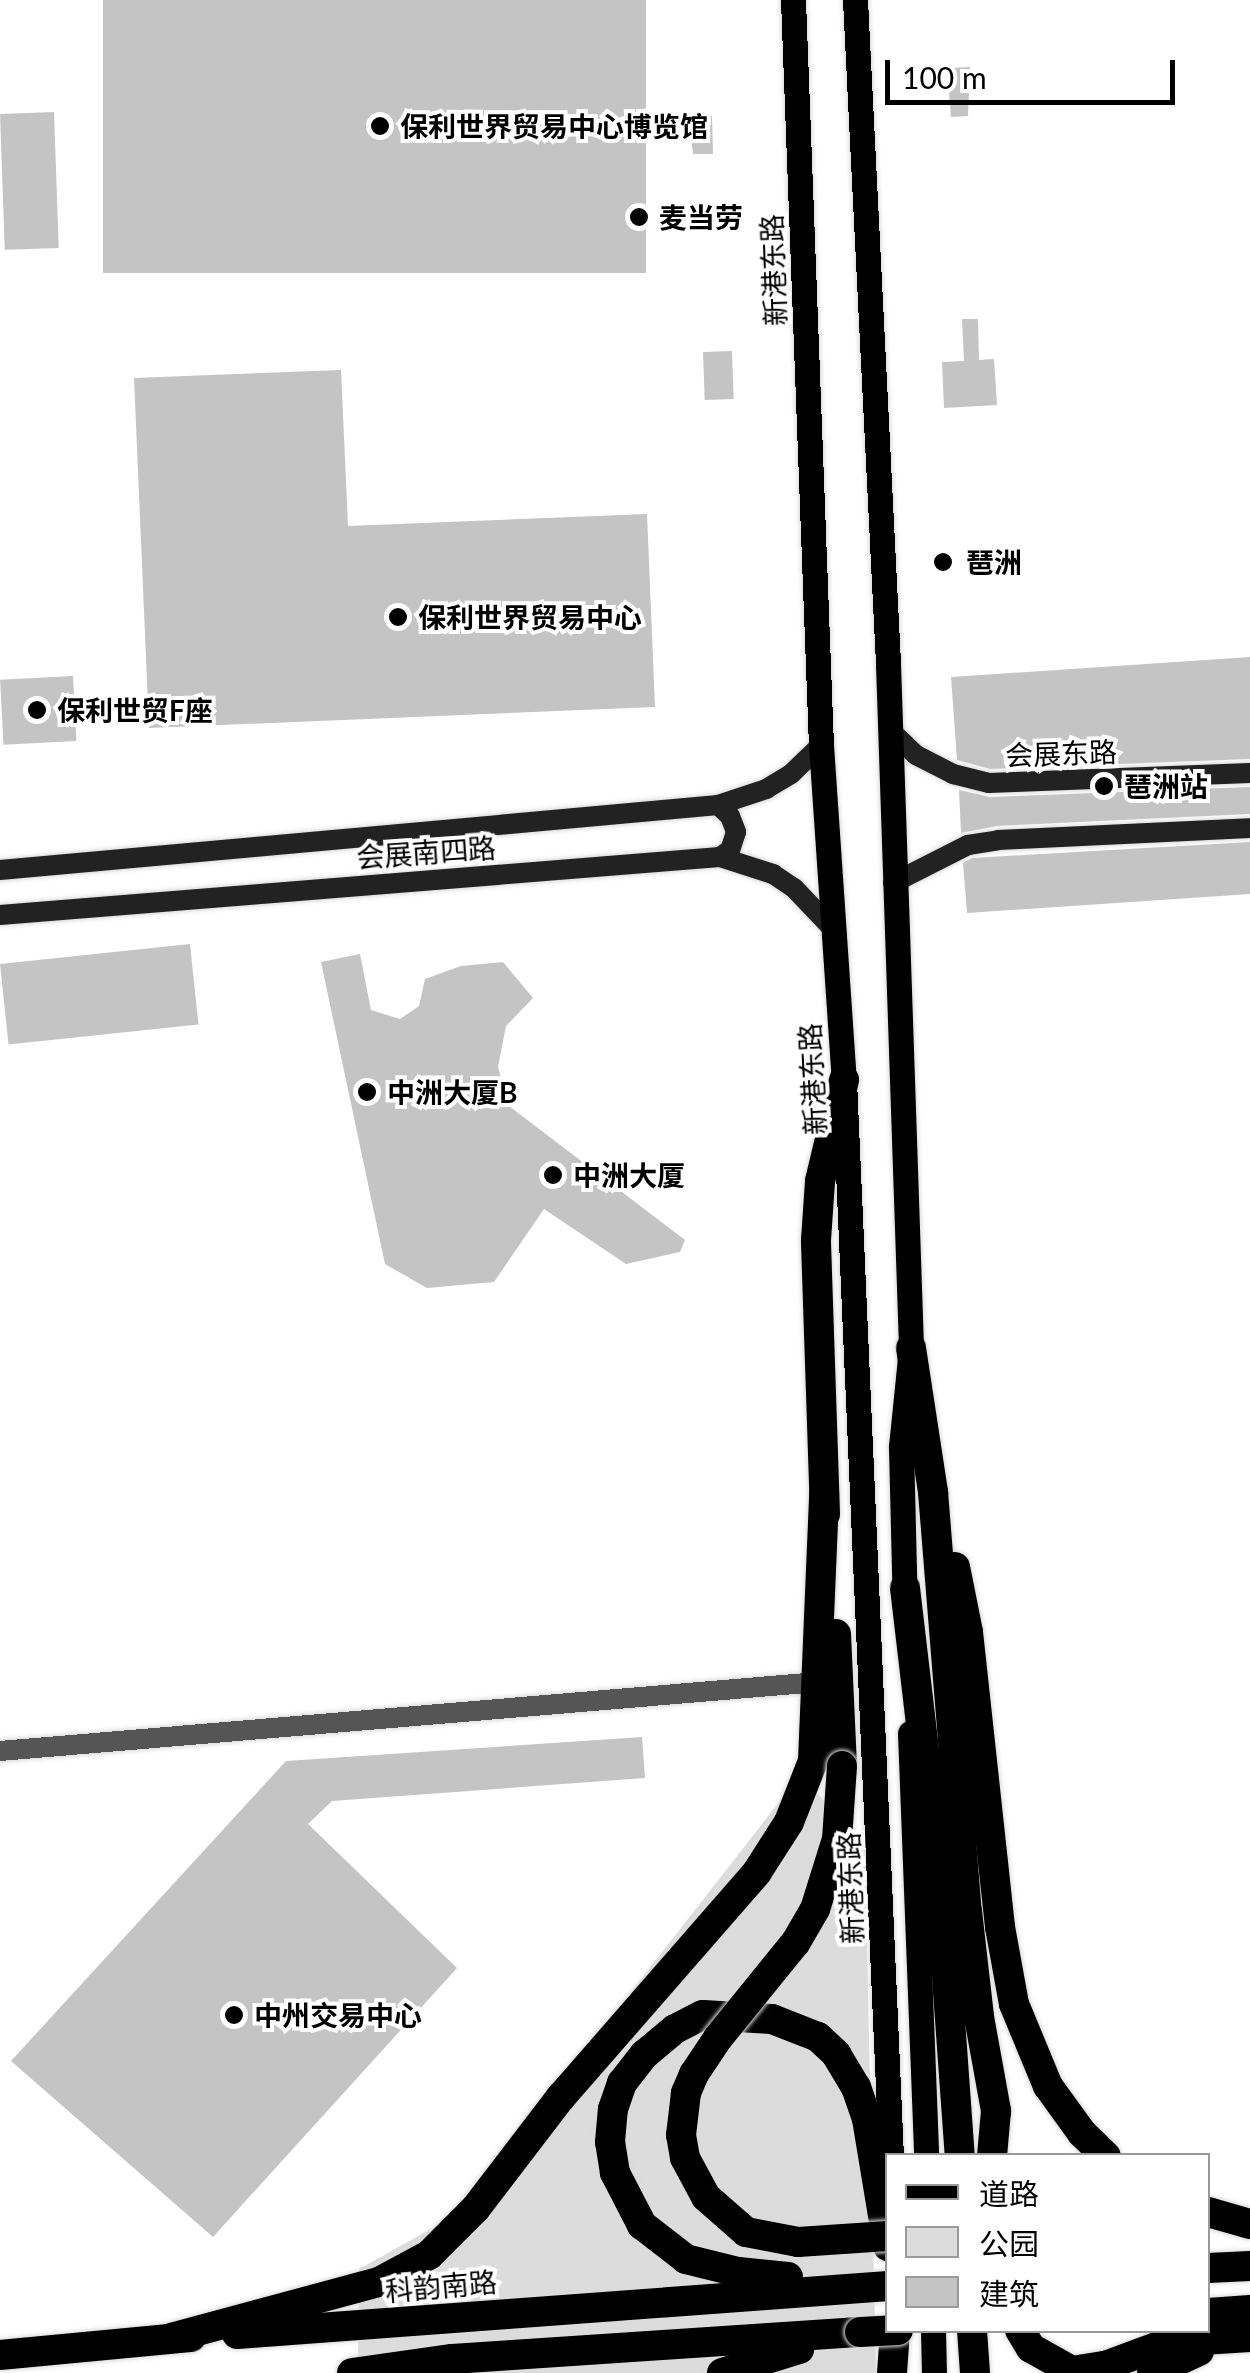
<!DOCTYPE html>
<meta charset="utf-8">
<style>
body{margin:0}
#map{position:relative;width:1250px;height:2373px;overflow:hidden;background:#fff;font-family:Lato,"Noto Sans SC",sans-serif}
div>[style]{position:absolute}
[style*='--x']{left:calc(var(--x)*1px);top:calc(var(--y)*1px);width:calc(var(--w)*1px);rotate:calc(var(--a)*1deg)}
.green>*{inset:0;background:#dcdcdc}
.building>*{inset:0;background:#c4c4c4;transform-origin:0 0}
.roads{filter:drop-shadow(0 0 2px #dbdbdb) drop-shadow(0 0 2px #dbdbdb)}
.street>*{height:20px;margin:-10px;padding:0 10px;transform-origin:10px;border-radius:10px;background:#555}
.secondary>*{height:20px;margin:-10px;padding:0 10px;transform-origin:10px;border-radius:10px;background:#222}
.primary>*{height:25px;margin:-12.5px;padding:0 12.5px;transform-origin:12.5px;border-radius:12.5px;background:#000}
.highway>*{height:30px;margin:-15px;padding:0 15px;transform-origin:15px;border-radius:15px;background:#000}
.bridges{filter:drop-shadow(0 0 2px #dbdbdb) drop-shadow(0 0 2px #dbdbdb)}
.highway-bridge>*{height:30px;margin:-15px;padding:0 15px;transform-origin:15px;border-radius:15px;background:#000}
.dots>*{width:28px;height:28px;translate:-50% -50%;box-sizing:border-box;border:5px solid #fff;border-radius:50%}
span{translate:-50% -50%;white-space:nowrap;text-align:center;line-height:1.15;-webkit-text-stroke:8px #fff;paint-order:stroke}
.poi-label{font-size:28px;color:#000;font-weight:700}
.left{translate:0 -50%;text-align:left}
.street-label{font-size:28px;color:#000}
.legend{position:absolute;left:885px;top:2153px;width:325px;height:180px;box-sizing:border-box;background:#fff;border:2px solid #999;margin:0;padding:12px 18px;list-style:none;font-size:30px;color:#000}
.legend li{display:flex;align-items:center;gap:20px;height:50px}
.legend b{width:50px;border:2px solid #999}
.scale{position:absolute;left:885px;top:60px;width:290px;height:45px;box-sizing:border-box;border:5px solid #000;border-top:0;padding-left:12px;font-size:30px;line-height:35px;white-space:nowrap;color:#000;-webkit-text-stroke:8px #fff;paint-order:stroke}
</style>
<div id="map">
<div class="green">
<div style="clip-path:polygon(801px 1774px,865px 1849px,876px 2373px,358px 2373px,359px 2269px,458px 2214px)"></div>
</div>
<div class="building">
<div style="left:103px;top:0;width:543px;height:273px"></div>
<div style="clip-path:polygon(970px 67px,968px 116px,951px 117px,947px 68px)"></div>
<div style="left:54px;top:112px;width:136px;height:54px;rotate:88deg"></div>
<div style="clip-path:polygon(712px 116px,713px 154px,693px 154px,689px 117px)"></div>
<div style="clip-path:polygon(962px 319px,978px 319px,979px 360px,994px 359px,997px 405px,944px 408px,942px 362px,964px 361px)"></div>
<div style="left:732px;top:351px;width:48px;height:29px;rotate:88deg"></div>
<div style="clip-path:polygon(341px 370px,348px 526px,647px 514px,655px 707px,149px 728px,134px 378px)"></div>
<div style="clip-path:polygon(1250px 657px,1250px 759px,990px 769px,957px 760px,951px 677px)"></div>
<div style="left:73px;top:676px;width:65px;height:73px;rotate:87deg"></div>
<div style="clip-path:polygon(1250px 787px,1250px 814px,997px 826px,961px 833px,959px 790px,990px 797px)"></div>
<div style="clip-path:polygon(1250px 842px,1250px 894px,967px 913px,963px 863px,972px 858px)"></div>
<div style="left:190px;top:944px;width:81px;height:191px;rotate:84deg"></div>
<div style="clip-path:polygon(360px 954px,371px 1010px,400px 1019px,419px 1006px,425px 979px,461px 966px,503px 962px,533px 998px,506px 1026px,498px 1067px,509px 1106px,685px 1240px,680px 1252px,626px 1264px,544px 1209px,494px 1282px,427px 1288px,385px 1264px,321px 962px)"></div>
<div style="clip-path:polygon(642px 1737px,645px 1778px,332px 1801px,308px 1824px,457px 1968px,213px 2237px,11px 2061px,286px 1761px)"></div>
</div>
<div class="roads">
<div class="street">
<div style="--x:0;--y:1751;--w:821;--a:-4.82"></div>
</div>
<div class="secondary">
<div style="--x:890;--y:730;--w:36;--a:44"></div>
<div style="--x:916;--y:755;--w:42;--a:27.2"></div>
<div style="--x:953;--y:774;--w:37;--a:14"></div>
<div style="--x:989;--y:783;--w:261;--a:-2.2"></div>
<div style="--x:718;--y:805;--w:16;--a:43"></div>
<div style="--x:730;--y:816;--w:17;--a:69"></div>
<div style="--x:736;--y:832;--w:19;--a:108"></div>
<div style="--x:730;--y:850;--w:12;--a:145"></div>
<div style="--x:0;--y:870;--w:721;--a:-5.17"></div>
<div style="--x:718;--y:805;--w:51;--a:-18.4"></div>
<div style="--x:766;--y:789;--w:29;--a:-31"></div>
<div style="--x:791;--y:774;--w:42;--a:-44"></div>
<div style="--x:893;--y:883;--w:84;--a:-26.9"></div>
<div style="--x:968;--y:845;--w:30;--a:-9"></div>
<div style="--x:998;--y:840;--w:252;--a:-2.7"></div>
<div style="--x:0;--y:915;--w:722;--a:-4.61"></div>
<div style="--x:720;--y:857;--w:56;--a:17.8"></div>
<div style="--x:773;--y:874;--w:25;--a:34"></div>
<div style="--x:794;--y:888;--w:55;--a:46.5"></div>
</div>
<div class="primary">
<div style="--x:793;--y:0;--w:746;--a:87.85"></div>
<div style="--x:821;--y:745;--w:336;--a:86.1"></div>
<div style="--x:844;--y:1080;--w:1077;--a:87.5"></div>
<div style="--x:855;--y:0;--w:665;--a:87.15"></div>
<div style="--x:888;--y:664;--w:684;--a:88.07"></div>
<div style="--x:911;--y:1348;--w:100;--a:95.8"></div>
<div style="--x:901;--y:1447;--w:161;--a:88.6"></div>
<div style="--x:910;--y:1733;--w:423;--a:87.8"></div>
<div style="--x:933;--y:2330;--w:43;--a:88.7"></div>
</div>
<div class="highway">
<div style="--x:911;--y:1348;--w:146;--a:81.3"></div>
<div style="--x:933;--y:1492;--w:420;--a:85.4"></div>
<div style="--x:967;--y:1911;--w:107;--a:83.5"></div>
<div style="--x:979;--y:2017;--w:96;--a:79.7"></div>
<div style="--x:996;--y:2111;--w:45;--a:95.1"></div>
<div style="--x:825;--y:1514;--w:274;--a:-91.9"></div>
<div style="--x:816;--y:1240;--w:59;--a:-86.1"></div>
<div style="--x:820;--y:1181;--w:104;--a:-76.6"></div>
<div style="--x:955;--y:1567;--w:66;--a:78.7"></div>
<div style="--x:968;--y:1632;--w:297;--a:83.8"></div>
<div style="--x:1000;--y:1927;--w:78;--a:79.7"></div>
<div style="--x:1014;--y:2004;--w:89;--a:67.5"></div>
<div style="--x:1048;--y:2086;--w:58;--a:54.1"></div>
<div style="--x:1082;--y:2133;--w:33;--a:44"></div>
<div style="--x:905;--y:1588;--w:308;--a:83.3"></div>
<div style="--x:941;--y:1894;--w:263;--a:85.9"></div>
<div style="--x:836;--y:1634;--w:132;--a:87.4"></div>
<div style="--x:1208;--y:2212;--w:44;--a:15.9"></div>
<div style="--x:1208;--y:2268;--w:42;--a:-2.7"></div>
<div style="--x:788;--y:2277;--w:50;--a:-174.3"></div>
<div style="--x:738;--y:2272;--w:54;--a:-166"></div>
<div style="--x:686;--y:2259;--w:56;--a:-142.3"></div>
<div style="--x:642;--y:2225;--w:59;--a:-117.4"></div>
<div style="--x:615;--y:2173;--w:31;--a:-99"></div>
<div style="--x:610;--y:2142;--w:33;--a:-85"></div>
<div style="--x:613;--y:2109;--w:28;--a:-71"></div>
<div style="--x:622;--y:2083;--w:37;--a:-52"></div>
<div style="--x:645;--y:2054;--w:39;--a:-40"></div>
<div style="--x:675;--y:2029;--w:31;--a:-27"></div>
<div style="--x:703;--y:2015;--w:69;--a:3.3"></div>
<div style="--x:772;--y:2019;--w:49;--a:21.4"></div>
<div style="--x:818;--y:2037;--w:25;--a:43"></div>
<div style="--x:836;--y:2054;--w:39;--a:59"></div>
<div style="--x:856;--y:2087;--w:34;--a:71"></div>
<div style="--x:867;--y:2119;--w:129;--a:80.6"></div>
<div style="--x:1208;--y:2313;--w:42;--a:-4.1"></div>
<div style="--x:972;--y:2330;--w:43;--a:86"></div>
<div style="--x:1020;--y:2330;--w:21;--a:59"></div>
<div style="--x:1031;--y:2348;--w:47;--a:29.3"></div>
<div style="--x:1072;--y:2371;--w:33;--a:-9"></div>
<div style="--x:1105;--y:2366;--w:69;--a:-20.3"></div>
<div style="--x:1170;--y:2342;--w:80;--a:-3.6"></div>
<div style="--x:237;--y:2334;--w:653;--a:-4.22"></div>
<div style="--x:171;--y:2338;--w:215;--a:-15.1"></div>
<div style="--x:379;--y:2282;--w:57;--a:-28.4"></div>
<div style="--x:429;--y:2255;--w:66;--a:-45"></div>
<div style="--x:476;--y:2208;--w:140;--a:-52.6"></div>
<div style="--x:561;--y:2097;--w:298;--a:-48.9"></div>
<div style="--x:757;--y:1872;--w:59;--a:-57.4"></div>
<div style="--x:789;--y:1822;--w:66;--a:-68.5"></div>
<div style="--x:813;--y:1761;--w:266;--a:-87.6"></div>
<div style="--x:0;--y:2355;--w:192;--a:-5.4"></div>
<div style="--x:352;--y:2373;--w:101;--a:-8"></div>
<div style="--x:452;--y:2359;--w:409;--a:-3.8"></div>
<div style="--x:722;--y:2373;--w:81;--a:-17.3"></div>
<div style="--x:892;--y:2373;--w:43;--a:-86"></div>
<div style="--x:1152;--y:2373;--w:52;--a:-25.1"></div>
</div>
</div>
<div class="bridges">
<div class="highway-bridge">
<div style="--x:842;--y:1766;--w:73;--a:93.9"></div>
<div style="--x:837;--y:1839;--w:73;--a:107.4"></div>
<div style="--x:815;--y:1909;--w:39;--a:120"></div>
<div style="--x:795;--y:1943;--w:122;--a:129"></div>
<div style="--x:718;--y:2038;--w:43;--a:123.7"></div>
<div style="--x:694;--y:2074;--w:21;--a:113"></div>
<div style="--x:686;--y:2093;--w:42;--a:96.8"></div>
<div style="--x:681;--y:2135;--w:23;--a:80"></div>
<div style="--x:685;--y:2158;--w:44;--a:61.7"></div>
<div style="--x:706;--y:2197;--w:53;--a:41.2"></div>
<div style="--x:746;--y:2232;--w:53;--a:10.9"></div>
<div style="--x:798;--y:2242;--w:90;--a:-3.8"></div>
<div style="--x:860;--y:2332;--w:38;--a:-3"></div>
</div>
</div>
<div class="dots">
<div style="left:380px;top:126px;background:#000"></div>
<div style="left:639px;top:217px;background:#000"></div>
<div style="left:943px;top:562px;background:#000"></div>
<div style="left:398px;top:617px;background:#000"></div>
<div style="left:37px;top:710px;background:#000"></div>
<div style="left:1104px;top:786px;background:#000"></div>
<div style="left:367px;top:1092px;background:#000"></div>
<div style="left:553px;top:1175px;background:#000"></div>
<div style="left:234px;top:2015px;background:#000"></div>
</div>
<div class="poi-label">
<span class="left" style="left:400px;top:126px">保利世界贸易中心博览馆</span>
<span class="left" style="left:659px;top:217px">麦当劳</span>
<span class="left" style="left:966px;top:562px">琶洲</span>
<span class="left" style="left:418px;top:617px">保利世界贸易中心</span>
<span class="left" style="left:57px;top:710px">保利世贸F座</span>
<span class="left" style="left:1124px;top:786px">琶洲站</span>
<span class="left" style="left:387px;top:1092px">中洲大厦B</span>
<span class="left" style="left:573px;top:1175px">中洲大厦</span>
<span class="left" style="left:254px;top:2015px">中州交易中心</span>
</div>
<div class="street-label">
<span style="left:773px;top:270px;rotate:-92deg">新港东路</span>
<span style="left:1061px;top:753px;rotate:-2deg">会展东路</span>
<span style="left:426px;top:852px;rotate:-4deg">会展南四路</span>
<span style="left:812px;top:1079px;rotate:-93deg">新港东路</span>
<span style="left:850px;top:1888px;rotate:-92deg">新港东路</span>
<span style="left:441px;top:2286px;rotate:-5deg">科韵南路</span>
</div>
<ul class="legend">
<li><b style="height:12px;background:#000"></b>道路</li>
<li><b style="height:28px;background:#dcdcdc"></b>公园</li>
<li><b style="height:28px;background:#c4c4c4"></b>建筑</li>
</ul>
<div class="scale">100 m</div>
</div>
